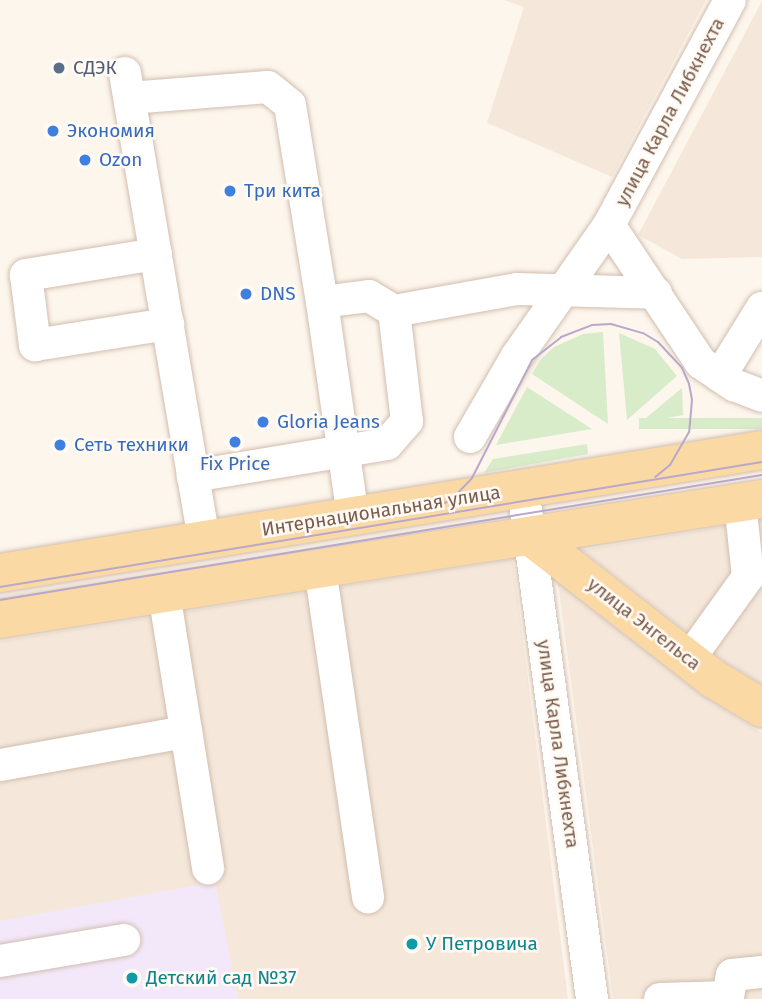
<!DOCTYPE html>
<meta charset="utf-8">
<style>
body{margin:0}
#map{position:relative;width:762px;height:999px;overflow:hidden;background:#fdf6ec;font-family:"Fira Sans",sans-serif}
div>[style]{position:absolute}
[style*='--x']{left:calc(var(--x)*1px);top:calc(var(--y)*1px);width:calc(var(--w)*1px);rotate:calc(var(--a)*1deg)}
.residential>*{inset:0;background:#f5e8da}
.education>*{inset:0;background:#f3e8fa}
.green>*{inset:0;background:#d8ecc9;transform-origin:0 0}
.roads{filter:drop-shadow(0 0 2px #d1beb0) drop-shadow(0 0 2px #d1beb0)}
.minor>*{height:32px;margin:-16px;padding:0 16px;transform-origin:16px;border-radius:16px;background:#fff}
.major>*{height:38px;margin:-19px;padding:0 19px;transform-origin:19px;border-radius:19px;background:#fbd9a5}
.tram>*{height:2px;margin:-1px;padding:0 1px;transform-origin:1px;border-radius:1px;background:#b9a8c9}
.dots>*{width:19px;height:19px;translate:-50% -50%;box-sizing:border-box;border:4px solid #fffaf3;border-radius:50%}
span{translate:-50% -50%;white-space:nowrap;text-align:center;line-height:1.15;-webkit-text-stroke:5px #fffaf3;paint-order:stroke}
.service-label{font-size:19px;color:#4e5e75}
.left{translate:0 -50%;text-align:left}
.street-label{font-size:19px;color:#7a5c4d}
.shop-label{font-size:19px;color:#366cbe}
.culture-label{font-size:19px;color:#0d838f}
</style>
<div id="map">
<div class="residential">
<div style="clip-path:polygon(504px 0,706px 0,612px 177px,487px 123px,524px 7px)"></div>
<div style="clip-path:polygon(762px 1px,762px 257px,682px 259px,638px 235px)"></div>
<div style="clip-path:polygon(762px 520px,762px 684px,726px 662px,582px 550px)"></div>
<div style="clip-path:polygon(513px 559px,568px 999px,0 999px,0 641px)"></div>
<div style="clip-path:polygon(558px 583px,703px 696px,762px 733px,762px 999px,613px 999px)"></div>
</div>
<div class="education">
<div style="clip-path:polygon(215px 882px,238px 999px,0 999px,0 921px)"></div>
</div>
<div class="green">
<div style="clip-path:polygon(603px 332px,608px 424px,532px 374px,541px 359px,554px 347px,583px 334px)"></div>
<div style="clip-path:polygon(619px 333px,655px 349px,677px 376px,627px 420px)"></div>
<div style="clip-path:polygon(527px 387px,592px 429px,496px 445px)"></div>
<div style="clip-path:polygon(682px 388px,683px 415px,640px 423px)"></div>
<div style="left:762px;top:418px;width:11px;height:123px;rotate:90deg"></div>
<div style="clip-path:polygon(587px 444px,588px 454px,484px 473px,493px 459px)"></div>
</div>
<div class="roads">
<div class="minor">
<div style="--x:125;--y:73;--w:474;--a:80.4"></div>
<div style="--x:130;--y:98;--w:138;--a:-4.6"></div>
<div style="--x:268;--y:87;--w:28;--a:39"></div>
<div style="--x:290;--y:105;--w:200;--a:80.8"></div>
<div style="--x:322;--y:302;--w:47;--a:-7.3"></div>
<div style="--x:369;--y:296;--w:29;--a:31"></div>
<div style="--x:394;--y:311;--w:111;--a:83.3"></div>
<div style="--x:407;--y:421;--w:30;--a:131"></div>
<div style="--x:387;--y:444;--w:197;--a:170.6"></div>
<div style="--x:609;--y:225;--w:166;--a:56.3"></div>
<div style="--x:701;--y:363;--w:40;--a:34"></div>
<div style="--x:734;--y:385;--w:30;--a:21"></div>
<div style="--x:156;--y:254;--w:132;--a:170.8"></div>
<div style="--x:26;--y:275;--w:71;--a:82.7"></div>
<div style="--x:35;--y:345;--w:135;--a:-9"></div>
<div style="--x:322;--y:302;--w:216;--a:81.8"></div>
<div style="--x:394;--y:311;--w:125;--a:-10.1"></div>
<div style="--x:517;--y:289;--w:139;--a:1.6"></div>
<div style="--x:720;--y:376;--w:80;--a:-58.3"></div>
<div style="--x:470;--y:437;--w:94;--a:-59.9"></div>
<div style="--x:517;--y:356;--w:160;--a:-54.9"></div>
<div style="--x:609;--y:225;--w:255;--a:-61.7"></div>
<div style="--x:523;--y:488;--w:516;--a:82.31"></div>
<div style="--x:320;--y:568;--w:333;--a:81.7"></div>
<div style="--x:164;--y:593;--w:279;--a:80.9"></div>
<div style="--x:689;--y:659;--w:101;--a:-54.3"></div>
<div style="--x:748;--y:577;--w:75;--a:-96.1"></div>
<div style="--x:0;--y:765;--w:189;--a:-10.1"></div>
<div style="--x:0;--y:961;--w:126;--a:-9.6"></div>
<div style="--x:660;--y:999;--w:68;--a:-1.7"></div>
<div style="--x:728;--y:997;--w:22;--a:-80"></div>
<div style="--x:732;--y:975;--w:30;--a:-6"></div>
</div>
<div class="major">
<div style="--x:530;--y:536;--w:233;--a:37.9"></div>
<div style="--x:714;--y:679;--w:56;--a:31.1"></div>
<div style="--x:0;--y:573;--w:772;--a:-9.17"></div>
<div style="--x:0;--y:619;--w:771;--a:-8.95"></div>
</div>
</div>
<div class="tram">
<div style="--x:433;--y:509;--w:20;--a:-27"></div>
<div style="--x:451;--y:500;--w:30;--a:-46"></div>
<div style="--x:472;--y:478;--w:132;--a:-63"></div>
<div style="--x:532;--y:360;--w:37;--a:-38"></div>
<div style="--x:561;--y:337;--w:33;--a:-21"></div>
<div style="--x:592;--y:325;--w:19;--a:-3"></div>
<div style="--x:611;--y:324;--w:33;--a:16"></div>
<div style="--x:643;--y:333;--w:17;--a:31"></div>
<div style="--x:658;--y:342;--w:35;--a:47"></div>
<div style="--x:682;--y:368;--w:17;--a:66"></div>
<div style="--x:689;--y:384;--w:16;--a:79"></div>
<div style="--x:692;--y:400;--w:32;--a:95"></div>
<div style="--x:689;--y:432;--w:38;--a:120"></div>
<div style="--x:670;--y:465;--w:19;--a:141"></div>
<div style="--x:0;--y:587;--w:772;--a:-9.32"></div>
<div style="--x:0;--y:600;--w:772;--a:-9.32"></div>
</div>
<div class="dots">
<div style="left:59px;top:68px;background:#5c6f8a"></div>
<div style="left:53px;top:131px;background:#3f7fe0"></div>
<div style="left:85px;top:160px;background:#3f7fe0"></div>
<div style="left:230px;top:191px;background:#3f7fe0"></div>
<div style="left:246px;top:294px;background:#3f7fe0"></div>
<div style="left:263px;top:422px;background:#3f7fe0"></div>
<div style="left:235px;top:442px;background:#3f7fe0"></div>
<div style="left:60px;top:445px;background:#3f7fe0"></div>
<div style="left:412px;top:944px;background:#0f9aa8"></div>
<div style="left:132px;top:978px;background:#0f9aa8"></div>
</div>
<div class="service-label">
<span class="left" style="left:73px;top:68px">СДЭК</span>
</div>
<div class="street-label">
<span style="left:670px;top:112px;rotate:-62deg">улица Карла Либкнехта</span>
<span style="left:381px;top:511px;rotate:-9deg">Интернациональная улица</span>
<span style="left:644px;top:624px;rotate:38deg">улица Энгельса</span>
<span style="left:558px;top:744px;rotate:82deg">улица Карла Либкнехта</span>
</div>
<div class="shop-label">
<span class="left" style="left:67px;top:131px">Экономия</span>
<span class="left" style="left:99px;top:160px">Ozon</span>
<span class="left" style="left:244px;top:191px">Три кита</span>
<span class="left" style="left:260px;top:294px">DNS</span>
<span class="left" style="left:277px;top:422px">Gloria Jeans</span>
<span class="left" style="left:74px;top:445px">Сеть техники</span>
<span style="left:235px;top:464px">Fix Price</span>
</div>
<div class="culture-label">
<span class="left" style="left:426px;top:944px">У Петровича</span>
<span class="left" style="left:146px;top:978px">Детский сад №37</span>
</div>
</div>
